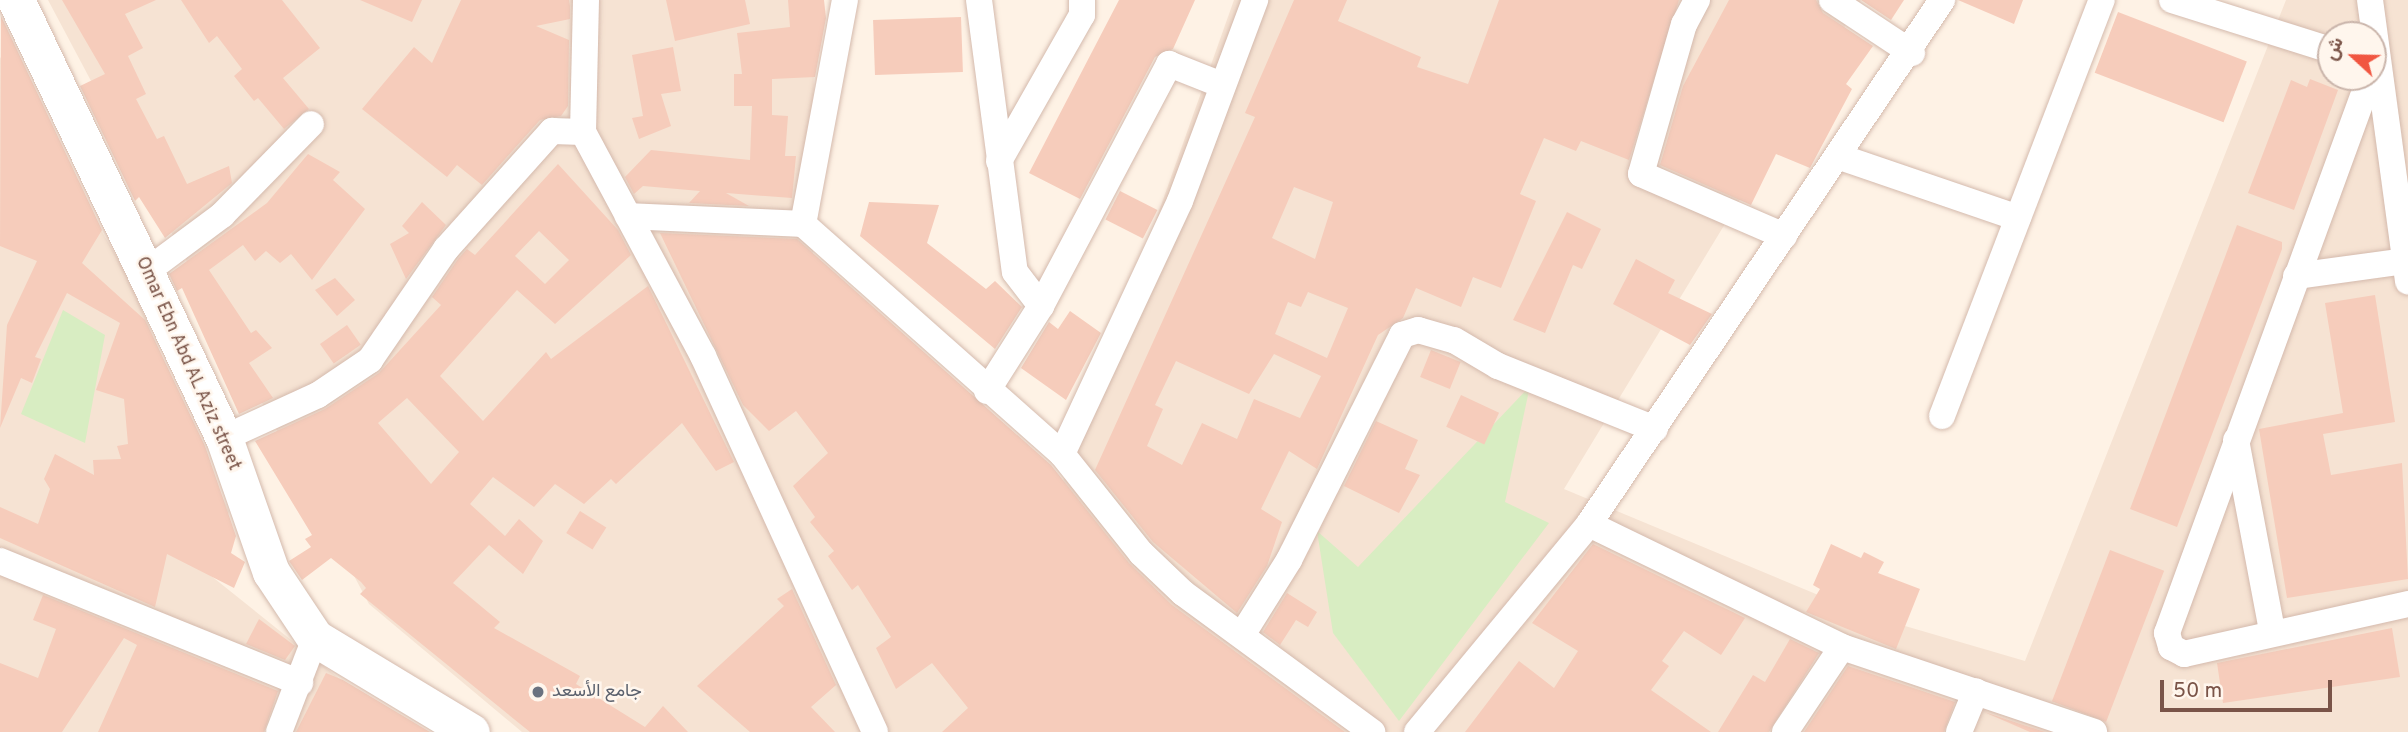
<!DOCTYPE html>
<meta charset="utf-8">
<style>
body{margin:0}
#map{position:relative;width:2408px;height:732px;overflow:hidden;background:#fef2e5;font-family:Overpass,Vazirmatn,sans-serif}
div>[style]{position:absolute}
[style*='--x']{left:calc(var(--x)*1px);top:calc(var(--y)*1px);width:calc(var(--w)*1px);rotate:calc(var(--a)*1deg)}
.residential>*{inset:0;background:#f6e3d3}
.green>*{inset:0;background:#d8edc2}
.building>*{inset:0;background:#f6ccbb;transform-origin:0 0}
.roads{filter:drop-shadow(0 0 2px #d4baad) drop-shadow(0 0 2px #d4baad)}
.street>*{height:26px;margin:-13px;padding:0 13px;transform-origin:13px;border-radius:13px;background:#fff}
.secondary>*{height:37px;margin:-18.5px;padding:0 18.5px;transform-origin:18.5px;border-radius:18.5px;background:#fff}
.dots>*{width:19px;height:19px;translate:-50% -50%;box-sizing:border-box;border:4px solid #fff6ed;border-radius:50%}
span{translate:-50% -50%;white-space:nowrap;text-align:center;line-height:1.15;-webkit-text-stroke:5px #fff6ed;paint-order:stroke}
.street-label{font-size:18px;color:#7a5448}
.worship-label{font-size:18px;color:#5b616d}
.left{translate:0 -50%;text-align:left}
.north{position:absolute;left:2317px;top:21px;width:70px;height:70px;box-sizing:border-box;background:#fff6ed;border:2px solid #cab5ab;border-radius:50%;rotate:292deg;font-size:19px;font-weight:700;line-height:28px;text-align:center;color:#7a5448}
.north::after{content:'';display:block;margin:auto;width:24px;height:32px;background:#f15641;clip-path:polygon(50% 0,100% 100%,50% 72%,0 100%)}
.scale{position:absolute;left:2160px;top:680px;width:172px;height:32px;box-sizing:border-box;border:4px solid #7a5448;border-top:0;padding-left:9px;font-size:21px;line-height:24px;white-space:nowrap;color:#7a5448;-webkit-text-stroke:5px #fff6ed;paint-order:stroke}
</style>
<div id="map">
<div class="residential">
<div style="clip-path:polygon(evenodd,48px 0,814px 0,813px 289px,1057px 498px,1234px 0,1861px 0,1564px 489px,1864px 614px,2025px 661px,2286px 0,2408px 0,2408px 732px,522px 732px,369px 604px,48px 0,2331px 35px,2373px 35px,2373px 77px,2331px 77px,2331px 35px)"></div>
<div style="clip-path:polygon(0 57px,126px 273px,229px 512px,210px 575px,406px 732px,0 732px)"></div>
</div>
<div class="green">
<div style="clip-path:polygon(63px 310px,105px 335px,85px 443px,21px 414px)"></div>
<div style="clip-path:polygon(1530px 386px,1505px 502px,1549px 523px,1399px 721px,1333px 633px,1317px 531px,1358px 567px)"></div>
</div>
<div class="building">
<div style="clip-path:polygon(62px 0,156px 0,125px 14px,143px 48px,128px 56px,146px 94px,136px 99px,157px 139px,164px 136px,187px 184px,229px 166px,232px 183px,165px 238px,139px 197px,135px 201px,80px 86px,105px 74px)"></div>
<div style="clip-path:polygon(181px 0,282px 0,320px 48px,283px 78px,309px 109px,284px 129px,258px 98px,254px 101px,234px 76px,242px 69px,217px 36px,209px 43px)"></div>
<div style="clip-path:polygon(360px 0,422px 0,412px 22px)"></div>
<div style="clip-path:polygon(461px 0,569px 0,570px 6px,570px 19px,536px 26px,569px 40px,568px 106px,561px 116px,540px 120px,482px 185px,457px 165px,447px 177px,362px 109px,414px 47px,432px 63px)"></div>
<div style="clip-path:polygon(666px 0,745px 0,750px 24px,675px 41px)"></div>
<div style="clip-path:polygon(788px 0,824px 0,826px 18px,815px 77px,772px 79px,772px 115px,788px 116px,785px 156px,796px 156px,792px 198px,726px 193px,749px 206px,689px 203px,700px 191px,643px 186px,634px 194px,625px 177px,651px 150px,750px 160px,752px 106px,734px 106px,734px 74px,742px 74px,737px 33px,790px 27px)"></div>
<div style="clip-path:polygon(1119px 0,1195px 0,1173px 49px,1155px 57px,1080px 199px,1029px 173px)"></div>
<div style="clip-path:polygon(evenodd,1294px 0,1347px 0,1338px 21px,1421px 57px,1417px 67px,1468px 84px,1499px 0,1679px 0,1629px 160px,1581px 141px,1576px 151px,1544px 138px,1520px 194px,1536px 201px,1501px 288px,1473px 277px,1461px 307px,1416px 288px,1403px 318px,1378px 335px,1317px 469px,1289px 451px,1261px 509px,1282px 522px,1267px 566px,1237px 613px,1153px 542px,1095px 470px,1255px 117px,1245px 113px,1294px 0,1294px 187px,1333px 202px,1315px 259px,1272px 238px,1294px 187px,1294px 0,1308px 292px,1348px 308px,1327px 358px,1275px 334px,1288px 302px,1301px 307px,1308px 292px,1294px 0,1274px 354px,1321px 376px,1300px 418px,1254px 399px,1237px 439px,1202px 423px,1182px 465px,1147px 446px,1163px 409px,1155px 405px,1176px 361px,1249px 394px,1274px 354px)"></div>
<div style="clip-path:polygon(1729px 0,1816px 0,1823px 13px,1873px 46px,1846px 84px,1852px 89px,1810px 168px,1776px 154px,1751px 205px,1660px 165px,1683px 86px)"></div>
<div style="clip-path:polygon(1861px 0,1904px 0,1891px 20px)"></div>
<div style="clip-path:polygon(1958px 0,2023px 0,2014px 24px)"></div>
<div style="left:2118px;top:12px;width:138px;height:65px;rotate:21deg"></div>
<div style="clip-path:polygon(1px 16px,102px 230px,82px 263px,145px 320px,205px 446px,236px 536px,231px 553px,245px 562px,234px 588px,167px 554px,155px 607px,0 538px,0 507px,38px 524px,50px 489px,44px 479px,55px 454px,94px 475px,93px 460px,121px 459px,117px 446px,128px 444px,124px 399px,96px 390px,120px 323px,67px 293px,35px 357px,41px 359px,32px 383px,21px 378px,0 428px,7px 325px,37px 261px,0 246px)"></div>
<div style="left:961px;top:17px;width:55px;height:88px;rotate:88deg"></div>
<div style="clip-path:polygon(673px 47px,681px 91px,661px 94px,671px 126px,639px 139px,632px 118px,643px 116px,632px 55px)"></div>
<div style="clip-path:polygon(2310px 79px,2338px 90px,2294px 210px,2248px 193px,2291px 80px,2307px 87px)"></div>
<div style="clip-path:polygon(308px 154px,340px 172px,333px 180px,365px 209px,312px 280px,291px 254px,280px 263px,266px 251px,255px 261px,243px 245px,209px 270px,251px 333px,256px 330px,272px 348px,249px 363px,273px 398px,239px 414px,182px 288px,177px 291px,169px 274px,267px 203px)"></div>
<div style="clip-path:polygon(evenodd,558px 164px,618px 230px,631px 255px,555px 324px,517px 290px,440px 376px,483px 421px,546px 352px,551px 359px,648px 286px,734px 462px,716px 471px,682px 423px,616px 484px,611px 479px,584px 504px,555px 484px,534px 507px,493px 477px,470px 504px,505px 536px,519px 519px,543px 541px,523px 574px,489px 545px,453px 583px,500px 622px,494px 628px,580px 676px,576px 684px,645px 727px,663px 706px,688px 732px,530px 732px,360px 594px,366px 588px,361px 582px,331px 558px,302px 580px,289px 561px,311px 547px,305px 539px,312px 535px,255px 441px,325px 409px,379px 373px,441px 305px,432px 297px,458px 259px,467px 249px,475px 255px,558px 164px,539px 231px,569px 260px,545px 284px,515px 256px,539px 231px,558px 164px,407px 398px,459px 452px,431px 484px,378px 423px,407px 398px)"></div>
<div style="left:1120px;top:191px;width:42px;height:32px;rotate:27deg"></div>
<div style="clip-path:polygon(422px 202px,446px 225px,406px 279px,390px 244px,409px 233px,402px 226px)"></div>
<div style="clip-path:polygon(869px 202px,939px 205px,927px 243px,986px 289px,995px 281px,1022px 307px,995px 349px,860px 236px)"></div>
<div style="clip-path:polygon(1567px 212px,1601px 229px,1582px 269px,1573px 265px,1545px 333px,1513px 320px)"></div>
<div style="clip-path:polygon(2237px 225px,2282px 242px,2282px 249px,2177px 527px,2130px 509px)"></div>
<div style="clip-path:polygon(660px 233px,797px 239px,1051px 465px,1129px 563px,1172px 605px,1345px 732px,942px 732px,968px 708px,932px 663px,896px 689px,876px 648px,891px 637px,858px 585px,852px 590px,828px 556px,834px 551px,810px 522px,815px 517px,793px 486px,828px 453px,796px 411px,769px 431px,743px 405px)"></div>
<div style="clip-path:polygon(1636px 259px,1675px 280px,1668px 293px,1712px 314px,1690px 345px,1613px 304px)"></div>
<div style="clip-path:polygon(335px 278px,355px 300px,337px 316px,315px 290px)"></div>
<div style="clip-path:polygon(2375px 295px,2395px 422px,2323px 434px,2331px 475px,2402px 463px,2408px 579px,2287px 598px,2259px 429px,2343px 413px,2325px 303px)"></div>
<div style="clip-path:polygon(1070px 311px,1101px 333px,1066px 400px,1021px 368px,1049px 322px,1058px 329px)"></div>
<div style="left:347px;top:325px;width:24px;height:33px;rotate:55deg"></div>
<div style="left:1431px;top:350px;width:32px;height:29px;rotate:22deg"></div>
<div style="left:1461px;top:395px;width:42px;height:35px;rotate:25deg"></div>
<div style="clip-path:polygon(1376px 421px,1418px 440px,1405px 469px,1420px 475px,1399px 513px,1344px 486px)"></div>
<div style="left:580px;top:511px;width:31px;height:26px;rotate:32deg"></div>
<div style="clip-path:polygon(1593px 544px,1745px 618px,1721px 655px,1684px 631px,1662px 661px,1669px 666px,1651px 690px,1711px 732px,1465px 732px,1519px 661px,1554px 688px,1578px 651px,1532px 623px)"></div>
<div style="clip-path:polygon(1831px 544px,1861px 558px,1864px 552px,1884px 562px,1878px 573px,1920px 589px,1896px 649px,1806px 612px,1820px 589px,1813px 585px)"></div>
<div style="left:2110px;top:550px;width:58px;height:162px;rotate:21deg"></div>
<div style="clip-path:polygon(792px 589px,836px 685px,811px 707px,835px 732px,750px 732px,697px 686px,784px 606px,777px 599px)"></div>
<div style="clip-path:polygon(1287px 593px,1317px 612px,1308px 627px,1296px 620px,1280px 645px,1263px 632px)"></div>
<div style="clip-path:polygon(43px 595px,278px 691px,264px 732px,98px 732px,137px 645px,124px 638px,62px 732px,0 732px,0 663px,38px 678px,56px 629px,33px 620px)"></div>
<div style="clip-path:polygon(259px 619px,295px 646px,285px 660px,246px 644px)"></div>
<div style="clip-path:polygon(2392px 628px,2400px 677px,2223px 703px,2217px 663px)"></div>
<div style="clip-path:polygon(1790px 639px,1819px 653px,1769px 732px,1718px 732px,1753px 675px,1765px 682px)"></div>
<div style="clip-path:polygon(1848px 666px,1955px 702px,1944px 732px,1804px 732px)"></div>
<div style="clip-path:polygon(326px 673px,343px 680px,430px 732px,296px 732px)"></div>
<div style="clip-path:polygon(1984px 712px,2045px 732px,2030px 732px)"></div>
</div>
<div class="roads">
<div class="street">
<div style="--x:845;--y:0;--w:228;--a:100.6"></div>
<div style="--x:803;--y:224;--w:346;--a:41.6"></div>
<div style="--x:1062;--y:454;--w:127;--a:51.4"></div>
<div style="--x:1141;--y:553;--w:58;--a:43.6"></div>
<div style="--x:1183;--y:593;--w:235;--a:36.3"></div>
<div style="--x:979;--y:0;--w:274;--a:82.5"></div>
<div style="--x:1015;--y:272;--w:43;--a:52.6"></div>
<div style="--x:1697;--y:0;--w:27;--a:118"></div>
<div style="--x:1684;--y:24;--w:156;--a:106"></div>
<div style="--x:1641;--y:174;--w:156;--a:23.4"></div>
<div style="--x:1832;--y:0;--w:96;--a:33.5"></div>
<div style="--x:2172;--y:0;--w:167;--a:17.5"></div>
<div style="--x:2370;--y:0;--w:284;--a:82.3"></div>
<div style="--x:2370;--y:77;--w:592;--a:110.06"></div>
<div style="--x:2167;--y:633;--w:15;--a:74"></div>
<div style="--x:2171;--y:647;--w:15;--a:28"></div>
<div style="--x:2184;--y:654;--w:230;--a:-12.6"></div>
<div style="--x:583;--y:132;--w:132;--a:-88.7"></div>
<div style="--x:1840;--y:157;--w:188;--a:18.9"></div>
<div style="--x:999;--y:161;--w:168;--a:-60.4"></div>
<div style="--x:1082;--y:15;--w:15;--a:-90"></div>
<div style="--x:628;--y:216;--w:159;--a:61.8"></div>
<div style="--x:703;--y:356;--w:413;--a:65.4"></div>
<div style="--x:147;--y:271;--w:94;--a:-36.7"></div>
<div style="--x:222;--y:215;--w:127;--a:-45.6"></div>
<div style="--x:2296;--y:276;--w:110;--a:-7.8"></div>
<div style="--x:987;--y:391;--w:101;--a:-57.6"></div>
<div style="--x:1041;--y:306;--w:274;--a:-62.1"></div>
<div style="--x:1169;--y:64;--w:57;--a:21.6"></div>
<div style="--x:1942;--y:416;--w:446;--a:-69"></div>
<div style="--x:224;--y:438;--w:103;--a:-24.6"></div>
<div style="--x:318;--y:395;--w:63;--a:-33.9"></div>
<div style="--x:370;--y:360;--w:135;--a:-55.6"></div>
<div style="--x:446;--y:249;--w:159;--a:-48.1"></div>
<div style="--x:552;--y:131;--w:31;--a:2"></div>
<div style="--x:583;--y:132;--w:95;--a:61.8"></div>
<div style="--x:628;--y:216;--w:175;--a:2.6"></div>
<div style="--x:2236;--y:440;--w:193;--a:79.3"></div>
<div style="--x:1062;--y:454;--w:279;--a:-65"></div>
<div style="--x:1180;--y:201;--w:215;--a:-69.5"></div>
<div style="--x:1589;--y:524;--w:281;--a:25.9"></div>
<div style="--x:1842;--y:647;--w:266;--a:18.6"></div>
<div style="--x:0;--y:561;--w:324;--a:22.1"></div>
<div style="--x:1242;--y:635;--w:89;--a:-57.9"></div>
<div style="--x:1289;--y:560;--w:252;--a:-63.3"></div>
<div style="--x:1402;--y:335;--w:17;--a:-17"></div>
<div style="--x:1418;--y:330;--w:37;--a:16"></div>
<div style="--x:1454;--y:340;--w:51;--a:30.6"></div>
<div style="--x:1498;--y:366;--w:169;--a:21.9"></div>
<div style="--x:279;--y:732;--w:101;--a:-69"></div>
<div style="--x:1417;--y:732;--w:270;--a:-50.4"></div>
<div style="--x:1589;--y:524;--w:632;--a:-56.03"></div>
<div style="--x:1785;--y:732;--w:102;--a:-56.2"></div>
<div style="--x:1959;--y:732;--w:44;--a:-67.5"></div>
</div>
<div class="secondary">
<div style="--x:16;--y:0;--w:485;--a:64.6"></div>
<div style="--x:224;--y:438;--w:142;--a:70.7"></div>
<div style="--x:271;--y:572;--w:79;--a:56.3"></div>
<div style="--x:315;--y:638;--w:182;--a:31.1"></div>
</div>
</div>
<div class="dots">
<div style="left:538px;top:692px;background:#6b7280"></div>
</div>
<div class="street-label">
<span style="left:187px;top:364px;rotate:66deg">Omar Ebn Abd AL Aziz street</span>
</div>
<div class="worship-label">
<span class="left" style="left:552px;top:692px">جامع الأسعد</span>
</div>
<div class="north">ش</div>
<div class="scale">50 m</div>
</div>
